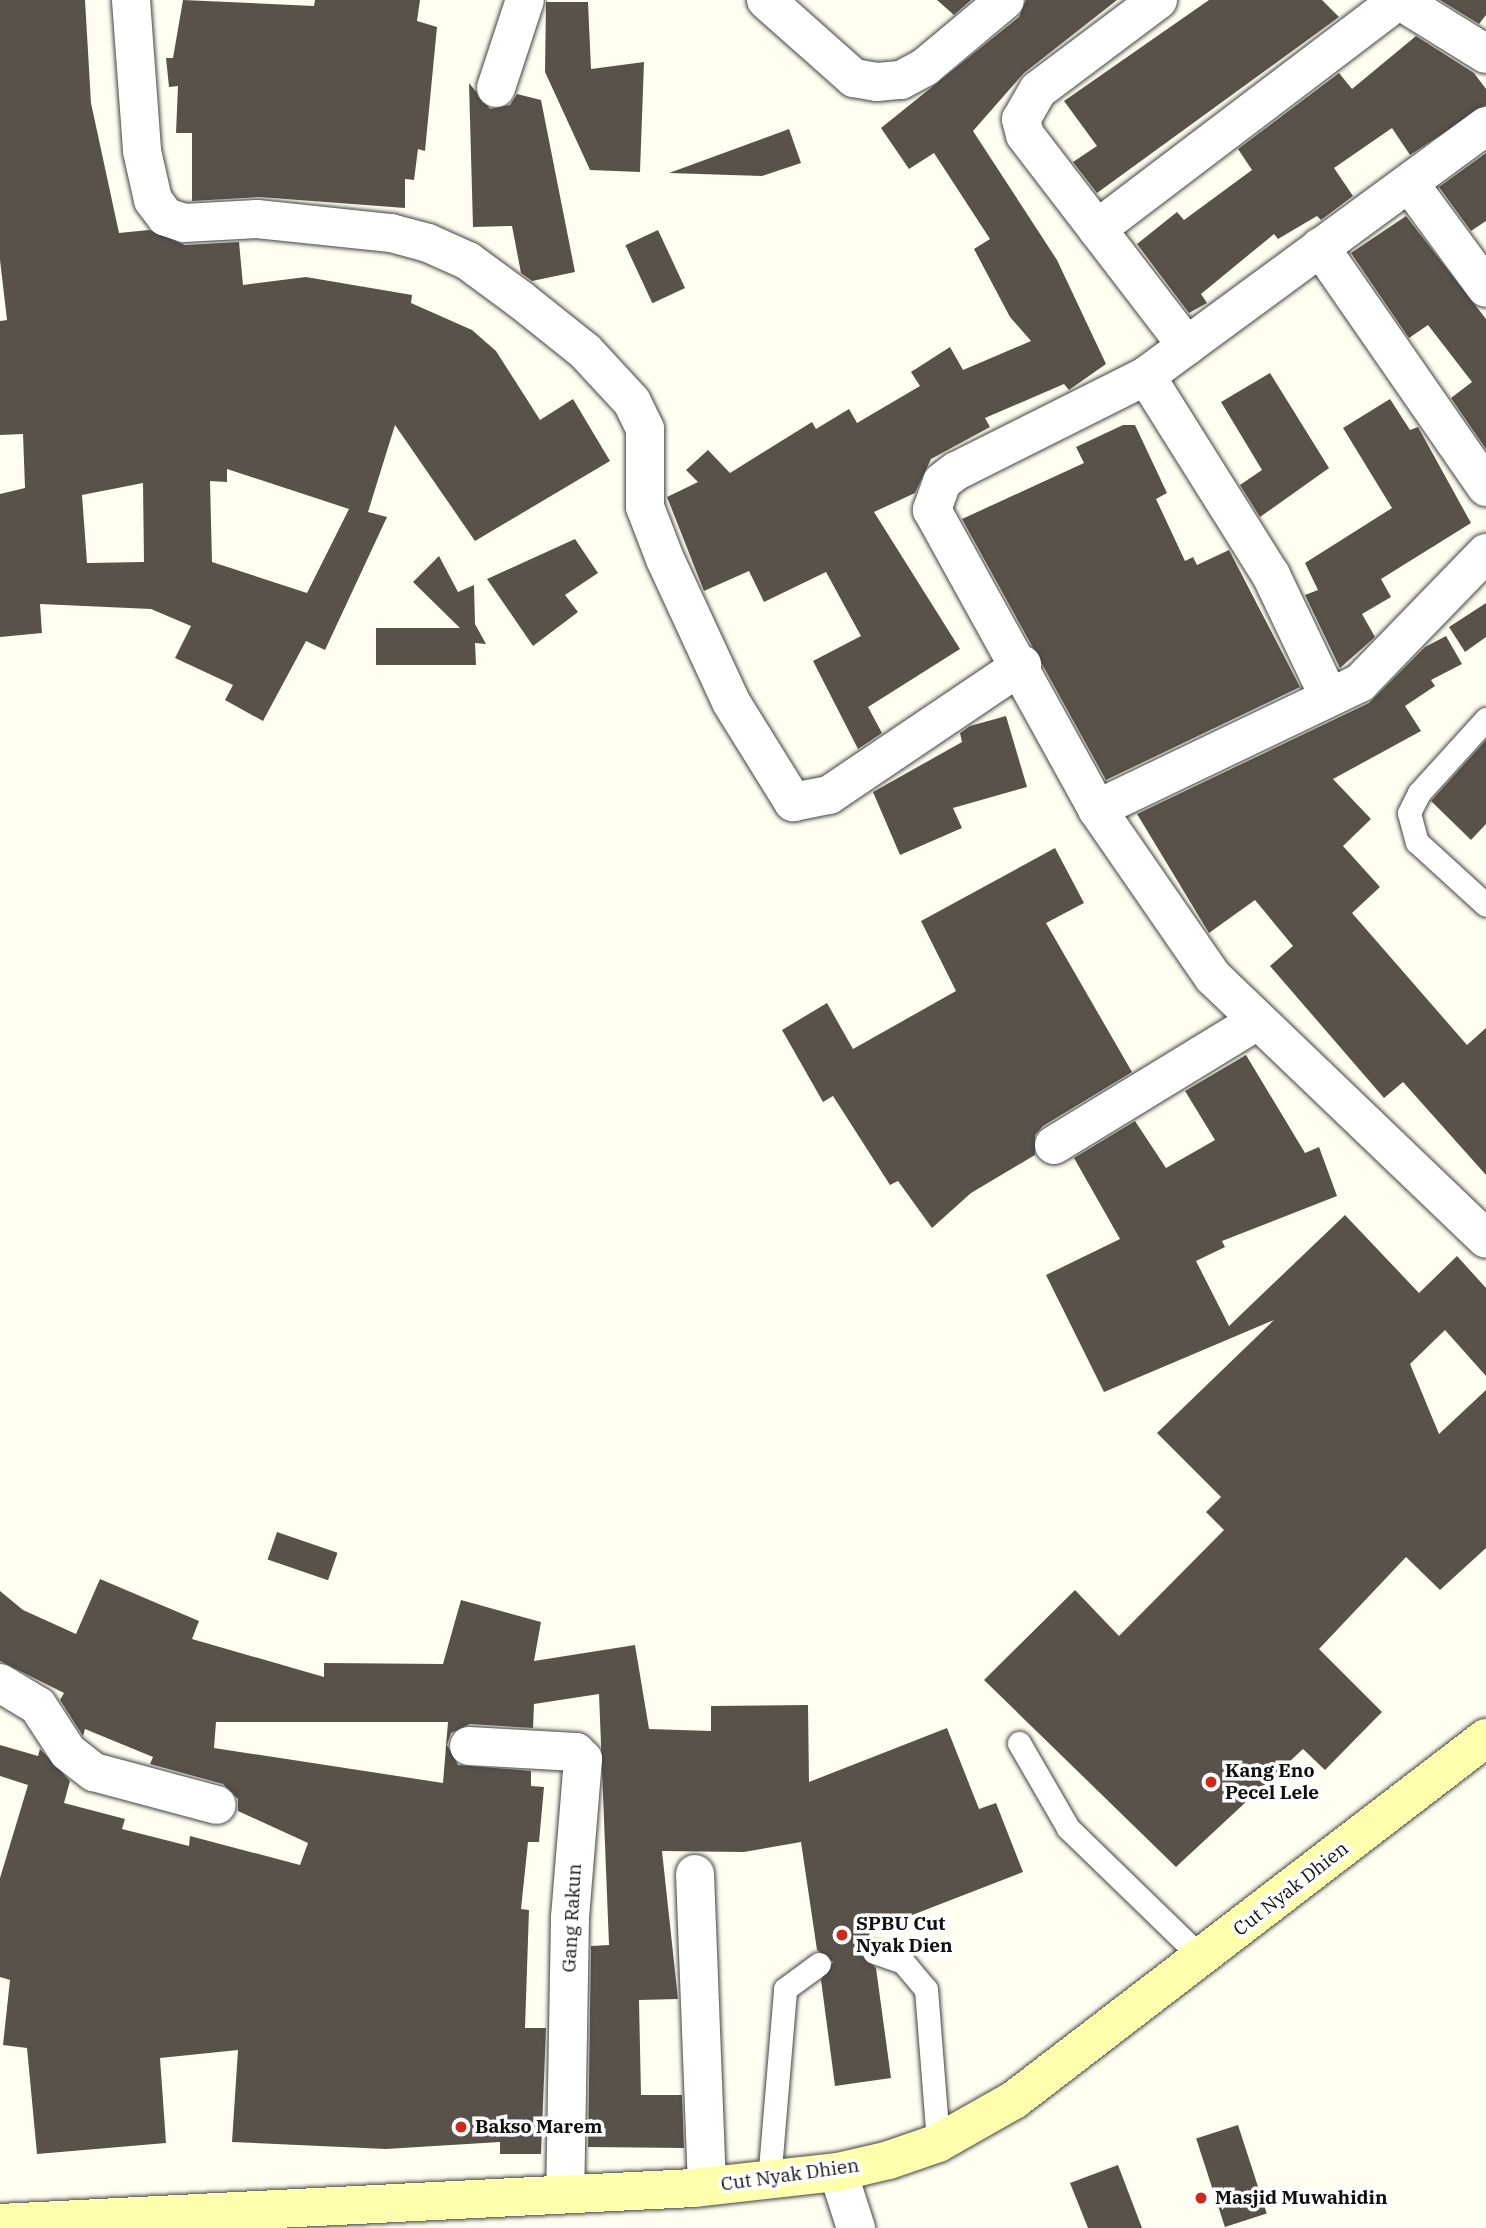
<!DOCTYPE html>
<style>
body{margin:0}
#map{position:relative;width:1486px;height:2228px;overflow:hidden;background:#fffef1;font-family:"IBM Plex Serif",serif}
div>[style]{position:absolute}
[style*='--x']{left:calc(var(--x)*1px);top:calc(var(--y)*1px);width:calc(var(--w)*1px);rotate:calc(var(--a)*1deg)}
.building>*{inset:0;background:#59524b;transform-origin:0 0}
.roads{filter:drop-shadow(0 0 2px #424242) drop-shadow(0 0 2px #424242)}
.service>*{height:23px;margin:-11.5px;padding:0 11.5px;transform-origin:11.5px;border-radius:11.5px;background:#fff}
.minor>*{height:38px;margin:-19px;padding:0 19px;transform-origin:19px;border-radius:19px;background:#fff}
.secondary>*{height:38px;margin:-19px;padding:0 19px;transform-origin:19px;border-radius:19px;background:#feffac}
.dots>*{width:19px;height:19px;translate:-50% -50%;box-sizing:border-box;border:4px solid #fff;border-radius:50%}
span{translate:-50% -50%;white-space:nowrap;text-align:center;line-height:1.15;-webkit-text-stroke:7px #fff;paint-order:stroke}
.poi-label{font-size:19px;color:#0f0f0f;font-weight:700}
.left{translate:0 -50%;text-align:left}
.street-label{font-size:19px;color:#0f0f0f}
</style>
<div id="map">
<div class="building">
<div style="clip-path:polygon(evenodd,0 0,85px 0,91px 103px,119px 233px,149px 230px,185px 245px,239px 242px,243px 285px,306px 277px,412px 295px,411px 303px,472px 330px,496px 351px,540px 420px,573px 399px,610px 461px,475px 541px,395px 425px,368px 512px,387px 517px,325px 650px,306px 641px,263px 721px,225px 700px,233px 685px,175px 658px,191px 626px,151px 609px,40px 604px,42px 633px,0 637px,0 494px,25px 488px,23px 434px,0 435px,0 321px,7px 320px,0 260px,0 0,227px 469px,349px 509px,307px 593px,212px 562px,210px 481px,227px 482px,227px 469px,0 0,143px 483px,144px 562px,87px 563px,82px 495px,143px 483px)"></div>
<div style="clip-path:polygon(183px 0,314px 6px,315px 0,420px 0,417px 21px,437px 27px,425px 151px,418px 149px,414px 180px,405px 179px,405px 208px,259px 197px,192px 201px,192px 133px,176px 133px,178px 86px,169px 87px,166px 58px,173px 58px)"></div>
<div style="clip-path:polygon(937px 0,971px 0,954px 15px)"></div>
<div style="clip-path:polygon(1026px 0,1117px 0,1024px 73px,973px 131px,1057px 260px,1106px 364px,1069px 390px,1064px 384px,985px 418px,990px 427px,931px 459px,915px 493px,874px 512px,960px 649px,868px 707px,882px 733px,858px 749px,813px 661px,861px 636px,826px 572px,764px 602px,749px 571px,704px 591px,667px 497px,698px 482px,686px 470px,708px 450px,730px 473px,812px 422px,816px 429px,849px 409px,857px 423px,920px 386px,911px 372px,950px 347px,963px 370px,1031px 341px,1010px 317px,974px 249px,990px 239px,934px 153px,909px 169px,881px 128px,1019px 17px)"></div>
<div style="clip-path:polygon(1209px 0,1322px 0,1339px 17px,1097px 193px,1073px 162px,1097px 146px,1064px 101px)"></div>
<div style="clip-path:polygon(1440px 0,1486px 0,1486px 15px,1479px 24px)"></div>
<div style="clip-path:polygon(546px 2px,588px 2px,591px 69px,644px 62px,640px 172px,590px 170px,545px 72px)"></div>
<div style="clip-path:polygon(1416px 36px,1474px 73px,1486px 89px,1486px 105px,1410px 155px,1392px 128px,1334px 168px,1353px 196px,1321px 220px,1317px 216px,1278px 239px,1274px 234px,1201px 294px,1207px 303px,1189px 313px,1137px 244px,1177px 212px,1184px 220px,1252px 170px,1238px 149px,1339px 73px,1352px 89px)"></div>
<div style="clip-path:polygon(469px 83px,490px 109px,510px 105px,517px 94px,541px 100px,575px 272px,532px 281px,521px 273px,512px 226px,473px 227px)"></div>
<div style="clip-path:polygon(789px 129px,801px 163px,762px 176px,669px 173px)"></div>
<div style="clip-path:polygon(1486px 153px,1486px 221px,1471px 231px,1439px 187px)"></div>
<div style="clip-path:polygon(1406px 216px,1486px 319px,1486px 449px,1451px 398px,1472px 382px,1428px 325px,1409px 338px,1351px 253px)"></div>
<div style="left:658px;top:230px;width:64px;height:36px;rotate:65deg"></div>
<div style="clip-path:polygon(1270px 373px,1329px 468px,1260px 517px,1240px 485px,1262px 470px,1221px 402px)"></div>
<div style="clip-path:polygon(1390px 399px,1410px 430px,1418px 427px,1471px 523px,1381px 579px,1391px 597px,1362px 614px,1375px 637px,1340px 668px,1305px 595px,1318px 590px,1305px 563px,1392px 508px,1343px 428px)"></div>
<div style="clip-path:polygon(1123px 425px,1135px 425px,1167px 493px,1156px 499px,1185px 561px,1193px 557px,1197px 565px,1229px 550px,1300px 687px,1106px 780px,962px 519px,1084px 463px,1076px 447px)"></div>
<div style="clip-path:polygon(575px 539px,598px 573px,565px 595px,578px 612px,533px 646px,487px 579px)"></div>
<div style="clip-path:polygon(439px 556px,458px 592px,474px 585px,475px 624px,486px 644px,475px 643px,476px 665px,376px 665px,376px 628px,460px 628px,413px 582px)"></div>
<div style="clip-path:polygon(1486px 603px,1486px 637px,1465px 652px,1449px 627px)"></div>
<div style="clip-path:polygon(1446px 636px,1462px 664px,1431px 680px,1435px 686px,1405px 706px,1421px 731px,1333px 779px,1371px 819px,1343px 846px,1380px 887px,1352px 913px,1467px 1045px,1486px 1028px,1486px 1175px,1403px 1082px,1384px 1098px,1270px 966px,1293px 946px,1255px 900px,1209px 933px,1137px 814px,1369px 703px,1425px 647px)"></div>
<div style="clip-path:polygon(1006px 716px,1027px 787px,953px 808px,962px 828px,900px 855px,873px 792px,962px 742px,960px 733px,970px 726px)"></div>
<div style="clip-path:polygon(1486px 740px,1486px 824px,1471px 840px,1431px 801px)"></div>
<div style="clip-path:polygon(1055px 848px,1084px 903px,1046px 923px,1132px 1072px,1043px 1126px,1035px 1135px,1035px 1155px,971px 1193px,932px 1228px,898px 1181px,890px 1185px,833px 1096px,823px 1102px,782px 1030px,827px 1003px,853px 1049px,956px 991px,921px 921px)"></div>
<div style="clip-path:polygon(1246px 1055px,1305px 1153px,1319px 1147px,1337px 1196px,1222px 1241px,1225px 1247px,1196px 1261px,1229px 1326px,1345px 1215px,1419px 1293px,1457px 1256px,1486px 1288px,1486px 1376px,1445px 1330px,1410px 1364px,1439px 1434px,1486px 1390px,1486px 1548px,1440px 1590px,1406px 1557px,1319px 1649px,1382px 1712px,1325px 1770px,1303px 1749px,1176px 1867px,984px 1680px,1075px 1590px,1119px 1636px,1224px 1530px,1206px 1512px,1221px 1497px,1157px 1433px,1274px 1320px,1104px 1392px,1046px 1275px,1120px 1239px,1074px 1158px,1135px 1121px,1166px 1168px,1215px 1140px,1185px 1091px)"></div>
<div style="left:277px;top:1532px;width:64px;height:29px;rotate:19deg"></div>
<div style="clip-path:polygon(evenodd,100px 1579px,199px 1621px,192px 1639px,324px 1677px,324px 1663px,443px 1664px,461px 1600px,541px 1622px,534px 1661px,635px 1645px,649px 1729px,711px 1731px,711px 1706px,808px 1705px,809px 1782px,947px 1728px,979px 1809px,996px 1803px,1023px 1872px,871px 1931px,860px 1954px,876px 1968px,891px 2078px,835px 2086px,821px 1980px,833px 1962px,817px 1950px,801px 1842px,744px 1852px,662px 1851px,678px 1999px,639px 2000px,641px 2095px,682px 2095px,684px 2148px,588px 2147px,591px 1946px,609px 1945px,599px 1694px,534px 1704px,533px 1728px,470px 1724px,451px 1733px,447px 1745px,458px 1765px,531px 1771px,531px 1786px,544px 1787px,539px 1842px,528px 1842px,521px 1909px,529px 1910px,525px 2028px,546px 2028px,541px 2154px,500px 2154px,500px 2142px,386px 2149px,232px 2142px,238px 2050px,160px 2058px,166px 2143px,37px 2154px,27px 2048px,3px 2045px,10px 1980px,0 1977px,0 1878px,28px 1785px,0 1776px,0 1745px,38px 1756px,40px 1749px,70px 1781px,64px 1803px,125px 1819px,122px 1829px,189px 1846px,190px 1836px,300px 1865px,308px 1843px,238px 1811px,238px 1799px,223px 1784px,150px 1764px,153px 1757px,85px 1729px,83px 1736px,60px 1700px,64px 1693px,0 1661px,0 1591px,23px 1610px,76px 1634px,100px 1579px,216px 1722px,448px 1722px,443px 1783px,214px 1748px,216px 1722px)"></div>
<div style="left:1238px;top:2125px;width:93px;height:44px;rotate:72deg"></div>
<div style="clip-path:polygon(1118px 2165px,1142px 2228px,1088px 2228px,1070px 2183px)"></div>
</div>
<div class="roads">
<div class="service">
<div style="--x:1486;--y:719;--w:100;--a:132.2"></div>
<div style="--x:1419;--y:793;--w:22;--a:117"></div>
<div style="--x:1409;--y:813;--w:30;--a:75"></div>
<div style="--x:1417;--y:842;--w:93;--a:42.4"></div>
<div style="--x:1019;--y:1743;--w:98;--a:60"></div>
<div style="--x:1068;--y:1828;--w:187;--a:44.1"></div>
<div style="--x:874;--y:1952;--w:31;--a:19"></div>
<div style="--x:903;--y:1962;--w:35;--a:50"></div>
<div style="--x:926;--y:1989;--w:154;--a:85.5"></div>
<div style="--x:769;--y:2181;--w:193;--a:-85.2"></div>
<div style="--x:785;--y:1989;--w:42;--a:-36.3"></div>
</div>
<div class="minor">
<div style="--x:131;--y:0;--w:151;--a:85.8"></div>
<div style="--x:142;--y:151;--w:50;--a:77.3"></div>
<div style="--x:153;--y:200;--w:21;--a:53"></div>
<div style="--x:166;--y:217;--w:19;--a:18"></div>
<div style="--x:184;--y:223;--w:73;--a:-3.1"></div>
<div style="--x:257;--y:219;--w:135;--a:6"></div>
<div style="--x:391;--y:233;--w:38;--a:15"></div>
<div style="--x:428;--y:243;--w:44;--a:24.2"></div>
<div style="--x:468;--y:261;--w:66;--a:36.3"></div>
<div style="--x:521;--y:300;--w:82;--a:38.6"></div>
<div style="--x:585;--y:351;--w:69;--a:47.3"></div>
<div style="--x:632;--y:402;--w:30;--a:64"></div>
<div style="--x:645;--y:429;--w:78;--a:90"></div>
<div style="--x:645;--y:507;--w:56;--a:69"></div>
<div style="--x:665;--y:559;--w:157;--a:65.2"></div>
<div style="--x:731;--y:702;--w:118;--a:58.2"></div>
<div style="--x:793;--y:802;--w:37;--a:-11"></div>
<div style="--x:829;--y:795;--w:233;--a:-34"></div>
<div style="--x:766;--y:0;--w:118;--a:41.6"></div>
<div style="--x:854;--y:78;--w:23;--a:10"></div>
<div style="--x:877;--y:82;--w:24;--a:-5"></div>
<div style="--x:901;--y:80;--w:27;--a:-28"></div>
<div style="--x:925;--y:67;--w:104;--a:-39.9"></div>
<div style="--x:1158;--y:0;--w:150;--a:143.1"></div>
<div style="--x:1038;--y:90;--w:34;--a:120"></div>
<div style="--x:1021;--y:119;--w:16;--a:76"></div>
<div style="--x:1025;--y:135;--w:266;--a:52.5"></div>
<div style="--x:1399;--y:0;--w:102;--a:31.8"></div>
<div style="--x:496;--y:88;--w:93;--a:-71.8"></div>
<div style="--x:1486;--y:126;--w:422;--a:143.7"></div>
<div style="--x:1146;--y:376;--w:212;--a:153.4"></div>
<div style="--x:956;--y:471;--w:18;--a:142"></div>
<div style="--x:942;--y:482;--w:30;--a:110"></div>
<div style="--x:932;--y:510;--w:342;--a:61.1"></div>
<div style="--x:1097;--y:809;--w:204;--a:55.4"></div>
<div style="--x:1213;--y:977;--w:378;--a:43.8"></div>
<div style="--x:1409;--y:183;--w:130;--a:53.7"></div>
<div style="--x:1097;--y:229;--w:379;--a:-37.2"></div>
<div style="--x:1320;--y:247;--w:292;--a:55.3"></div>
<div style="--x:1146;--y:376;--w:235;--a:57.9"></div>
<div style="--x:1271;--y:575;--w:135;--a:64.6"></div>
<div style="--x:1097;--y:809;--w:292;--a:-25.6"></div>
<div style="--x:1360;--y:683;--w:181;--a:-45.9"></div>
<div style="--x:1054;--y:1145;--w:238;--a:-31.4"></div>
<div style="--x:0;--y:1683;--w:44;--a:31.2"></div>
<div style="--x:38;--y:1706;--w:55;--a:56.9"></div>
<div style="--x:68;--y:1752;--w:33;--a:38"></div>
<div style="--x:94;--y:1772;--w:127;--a:15"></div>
<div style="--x:469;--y:1746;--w:107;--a:3.2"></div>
<div style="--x:576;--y:1752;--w:10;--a:45"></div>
<div style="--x:583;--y:1759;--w:160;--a:94.7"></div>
<div style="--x:570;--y:1918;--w:276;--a:91"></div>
<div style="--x:695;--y:1874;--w:312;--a:87.8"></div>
<div style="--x:838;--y:2172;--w:59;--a:72.2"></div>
</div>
<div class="secondary">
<div style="--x:0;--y:2223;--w:694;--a:-2.89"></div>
<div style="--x:693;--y:2188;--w:146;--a:-6.3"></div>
<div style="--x:838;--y:2172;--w:52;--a:-13.2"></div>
<div style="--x:889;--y:2160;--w:52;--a:-19.1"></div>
<div style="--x:938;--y:2143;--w:87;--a:-29.5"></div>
<div style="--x:1014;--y:2100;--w:595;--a:-37.49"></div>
</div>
</div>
<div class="dots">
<div style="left:1211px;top:1782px;background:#ca291c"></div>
<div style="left:842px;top:1935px;background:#ca291c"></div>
<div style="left:461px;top:2127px;background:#ca291c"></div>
<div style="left:1201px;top:2198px;background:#ca291c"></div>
</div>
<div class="poi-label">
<span class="left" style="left:1225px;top:1782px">Kang Eno<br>Pecel Lele</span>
<span class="left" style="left:856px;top:1935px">SPBU Cut<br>Nyak Dien</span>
<span class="left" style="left:475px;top:2127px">Bakso Marem</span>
<span class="left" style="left:1215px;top:2198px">Masjid Muwahidin</span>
</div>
<div class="street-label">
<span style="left:1291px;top:1889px;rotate:-38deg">Cut Nyak Dhien</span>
<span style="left:572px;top:1918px;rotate:-87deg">Gang Rakun</span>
<span style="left:790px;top:2175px;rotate:-8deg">Cut Nyak Dhien</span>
</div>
</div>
